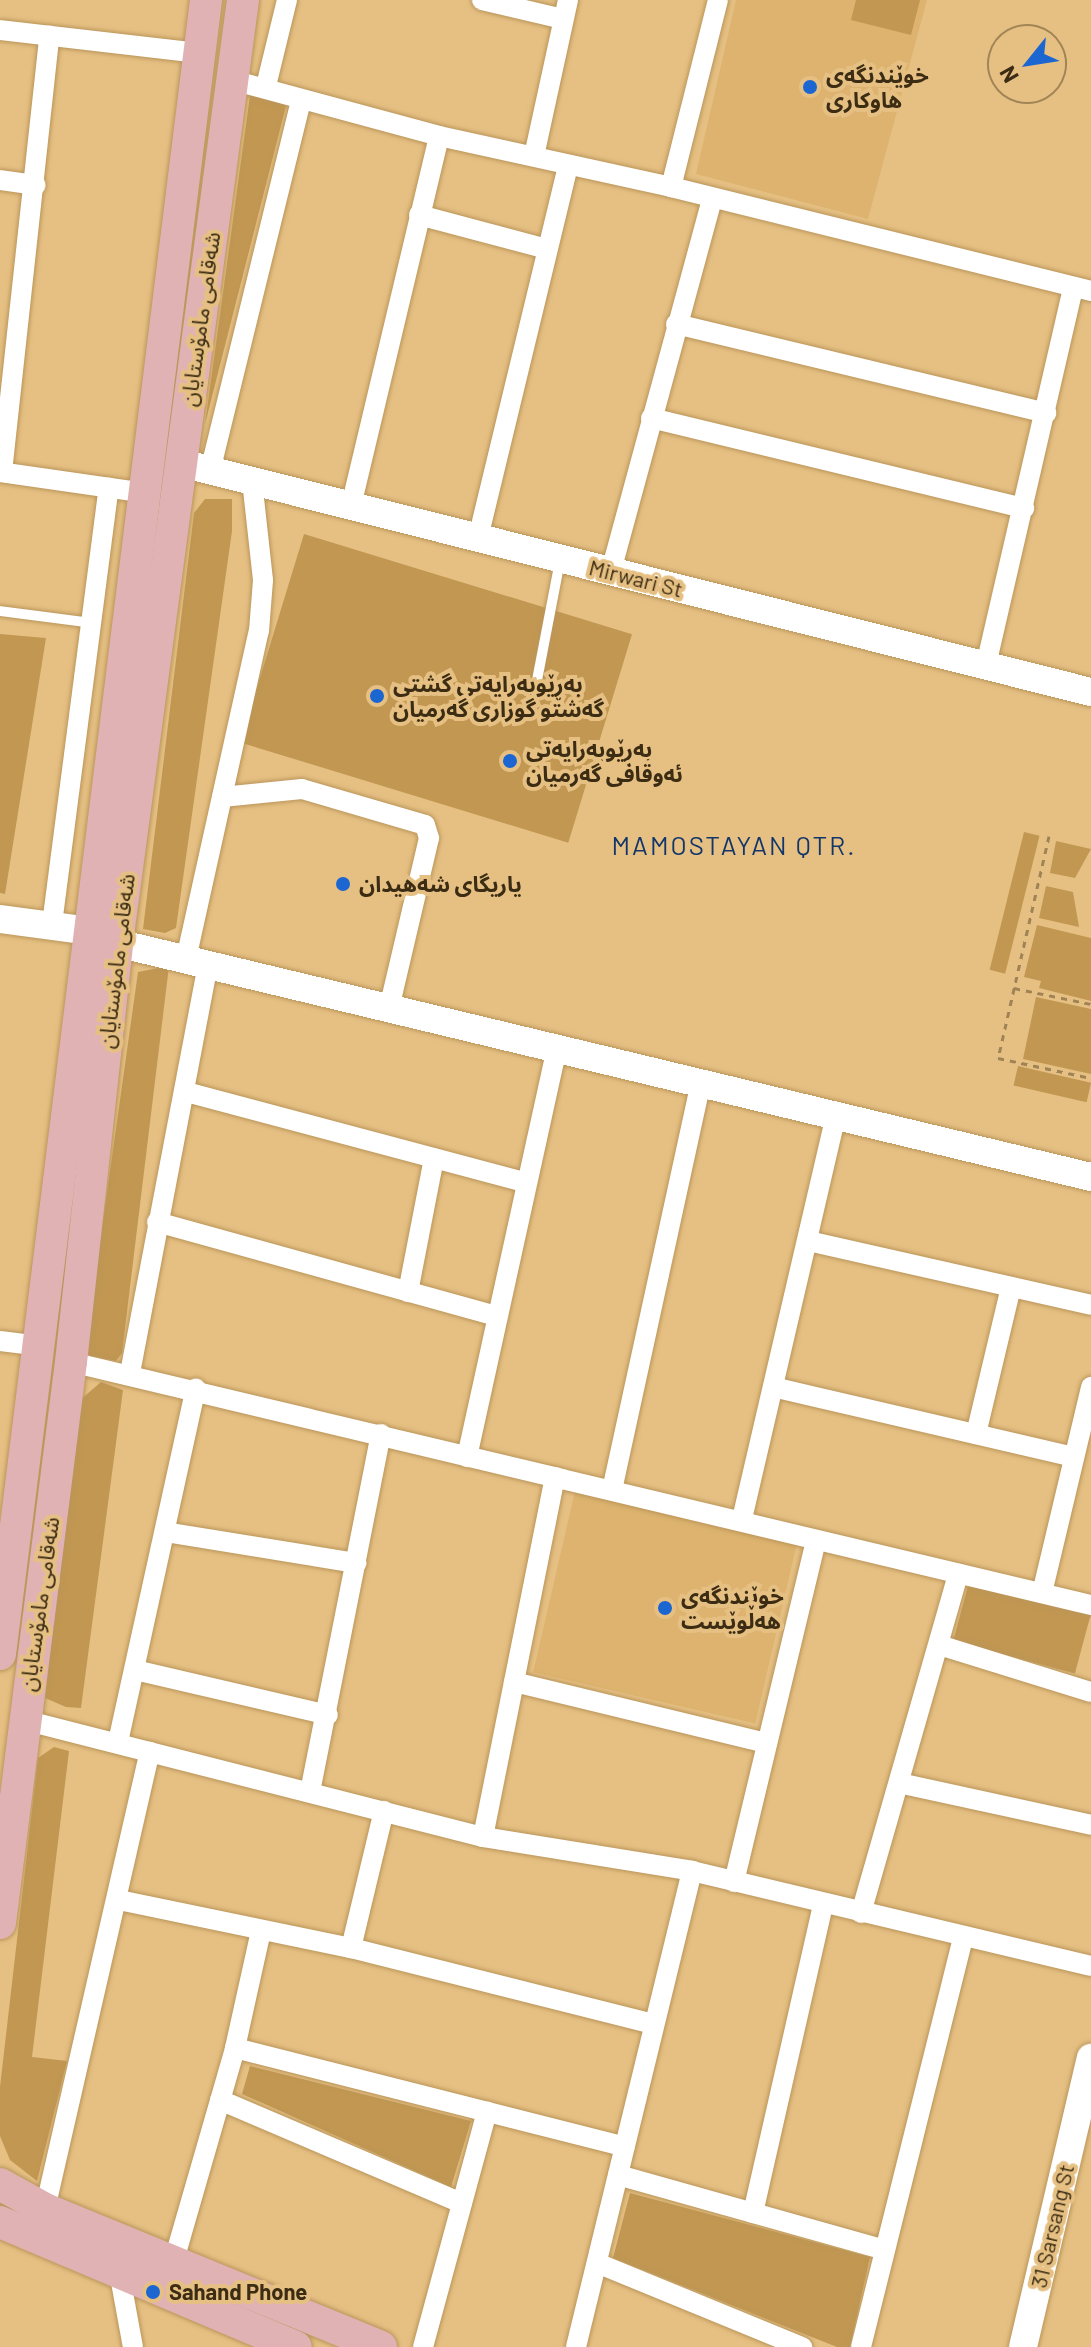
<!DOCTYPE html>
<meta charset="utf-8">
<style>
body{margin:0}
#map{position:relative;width:1091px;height:2347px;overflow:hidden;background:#e6c083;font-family:Barlow,"Noto Sans Arabic",sans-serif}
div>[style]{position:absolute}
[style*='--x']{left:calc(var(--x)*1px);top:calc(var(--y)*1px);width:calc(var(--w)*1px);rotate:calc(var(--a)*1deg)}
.built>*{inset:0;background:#ddb36f;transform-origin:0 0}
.green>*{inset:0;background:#c19752;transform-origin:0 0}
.path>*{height:3px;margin-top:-1.5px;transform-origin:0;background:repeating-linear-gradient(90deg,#a08355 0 6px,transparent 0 12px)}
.roads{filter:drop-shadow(0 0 2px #ba955a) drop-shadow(0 0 2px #ba955a)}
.lane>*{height:10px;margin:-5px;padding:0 5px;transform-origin:5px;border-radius:5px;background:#fff}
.street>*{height:20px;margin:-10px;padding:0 10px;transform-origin:10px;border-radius:10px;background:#fff}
.secondary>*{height:28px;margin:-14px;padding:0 14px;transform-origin:14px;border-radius:14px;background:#fff}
.primary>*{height:32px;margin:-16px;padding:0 16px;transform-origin:16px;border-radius:16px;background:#e1b2b3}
.dots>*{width:22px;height:22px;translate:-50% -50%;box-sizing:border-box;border:4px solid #e6c083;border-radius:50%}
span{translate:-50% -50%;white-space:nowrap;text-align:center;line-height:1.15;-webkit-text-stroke:8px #e6c083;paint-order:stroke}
.poi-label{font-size:22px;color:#3b2c13;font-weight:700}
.left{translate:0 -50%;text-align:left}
.street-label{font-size:22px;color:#3b2c13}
.quarter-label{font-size:26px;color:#13366a;letter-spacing:2px}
.north{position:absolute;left:987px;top:24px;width:80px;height:80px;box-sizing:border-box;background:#e6c083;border:2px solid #a28556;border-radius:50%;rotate:240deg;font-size:22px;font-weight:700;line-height:32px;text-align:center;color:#3b2c13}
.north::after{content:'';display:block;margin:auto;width:28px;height:36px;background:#1b66d1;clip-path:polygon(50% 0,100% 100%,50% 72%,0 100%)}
</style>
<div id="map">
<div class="built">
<div style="clip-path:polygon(736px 0,927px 0,868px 219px,696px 174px)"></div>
<div style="left:575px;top:1491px;width:228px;height:186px;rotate:13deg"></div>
</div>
<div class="green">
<div style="clip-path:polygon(856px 0,920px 0,911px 35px,851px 20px)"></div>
<div style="clip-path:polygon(251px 88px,288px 98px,205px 424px)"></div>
<div style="clip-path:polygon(205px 499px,232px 499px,232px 531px,176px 928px,165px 933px,143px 929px,194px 513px)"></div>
<div style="left:304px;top:534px;width:343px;height:218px;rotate:17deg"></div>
<div style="clip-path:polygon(0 634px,46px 638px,5px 894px,0 893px)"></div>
<div style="left:1024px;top:832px;width:16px;height:142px;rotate:14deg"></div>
<div style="clip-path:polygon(1056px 841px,1091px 849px,1075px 878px,1050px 873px)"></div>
<div style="clip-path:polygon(1046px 886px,1073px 892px,1079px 927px,1039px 918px)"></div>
<div style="clip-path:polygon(1037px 925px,1091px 938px,1091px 1001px,1039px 988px,1041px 981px,1024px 977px)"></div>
<div style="clip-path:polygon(169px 966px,122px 1353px,116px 1361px,90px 1356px,85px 1349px,138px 972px)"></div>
<div style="clip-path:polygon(1036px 997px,1091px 1009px,1091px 1074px,1023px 1059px)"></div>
<div style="left:1018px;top:1066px;width:75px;height:20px;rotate:13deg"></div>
<div style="clip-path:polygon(101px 1382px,123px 1390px,81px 1708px,66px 1707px,45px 1698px,79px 1401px)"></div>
<div style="left:969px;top:1582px;width:126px;height:61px;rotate:15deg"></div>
<div style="clip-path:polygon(54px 1747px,69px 1751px,32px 2057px,67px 2061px,37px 2181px,10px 2160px,0 2136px,0 2087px,38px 1758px)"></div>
<div style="clip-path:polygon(250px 2066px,471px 2121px,451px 2187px,242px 2094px)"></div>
<div style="clip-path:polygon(630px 2193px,870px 2257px,850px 2347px,837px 2347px,613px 2258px)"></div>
</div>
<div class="path">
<div style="--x:1049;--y:836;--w:228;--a:102.9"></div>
<div style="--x:998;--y:1058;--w:95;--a:12.1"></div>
<div style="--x:1014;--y:988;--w:79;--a:11.7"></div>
</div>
<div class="roads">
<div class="lane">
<div style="--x:0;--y:611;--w:93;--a:7.4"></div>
<div style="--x:533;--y:701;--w:143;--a:-79.1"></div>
</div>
<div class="street">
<div style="--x:482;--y:0;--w:83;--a:13.2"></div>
<div style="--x:0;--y:30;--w:201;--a:6.6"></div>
<div style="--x:232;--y:80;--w:214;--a:15.1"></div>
<div style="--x:439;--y:136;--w:238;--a:12.4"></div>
<div style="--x:671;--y:187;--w:433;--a:13.9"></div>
<div style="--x:266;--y:86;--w:89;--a:-76.3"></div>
<div style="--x:534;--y:156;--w:160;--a:-77.7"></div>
<div style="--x:0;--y:180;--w:36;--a:8"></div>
<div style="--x:671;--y:187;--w:193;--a:-75.9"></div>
<div style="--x:419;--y:215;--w:132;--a:14.9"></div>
<div style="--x:676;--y:324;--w:381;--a:13.5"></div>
<div style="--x:651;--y:418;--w:384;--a:13.6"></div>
<div style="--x:210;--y:471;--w:382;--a:-76.2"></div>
<div style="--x:0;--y:472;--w:147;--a:8.2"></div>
<div style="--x:2;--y:472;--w:439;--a:-83.8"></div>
<div style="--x:351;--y:506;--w:380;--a:-76.6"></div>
<div style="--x:478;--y:538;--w:383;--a:-76.4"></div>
<div style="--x:611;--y:571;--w:385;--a:-74.8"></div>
<div style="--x:986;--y:665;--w:388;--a:-77"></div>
<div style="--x:222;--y:797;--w:80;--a:-5.7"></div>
<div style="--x:302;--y:789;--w:128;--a:16.3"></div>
<div style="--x:425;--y:825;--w:14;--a:73"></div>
<div style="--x:429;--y:838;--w:175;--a:103.2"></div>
<div style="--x:52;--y:924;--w:440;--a:-82.6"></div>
<div style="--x:186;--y:959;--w:336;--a:-77.5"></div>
<div style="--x:259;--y:631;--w:51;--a:-85.5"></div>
<div style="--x:263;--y:580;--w:100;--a:-96.3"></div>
<div style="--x:186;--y:1092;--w:350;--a:14.9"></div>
<div style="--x:157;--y:1222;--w:351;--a:15.5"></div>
<div style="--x:808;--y:1241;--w:290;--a:12.7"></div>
<div style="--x:408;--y:1292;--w:136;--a:-79"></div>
<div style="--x:0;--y:1341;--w:38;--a:7"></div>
<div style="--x:71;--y:1362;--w:1049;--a:13.4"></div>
<div style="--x:130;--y:1373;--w:415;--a:-79.2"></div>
<div style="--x:773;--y:1387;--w:309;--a:13.1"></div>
<div style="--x:976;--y:1434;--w:151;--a:-76.6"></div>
<div style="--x:467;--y:1457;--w:418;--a:-77.6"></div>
<div style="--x:612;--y:1490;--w:417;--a:-77.7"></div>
<div style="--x:742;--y:1519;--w:414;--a:-76.9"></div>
<div style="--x:165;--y:1532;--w:194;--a:9.2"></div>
<div style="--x:1042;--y:1593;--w:212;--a:-76.6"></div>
<div style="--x:939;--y:1645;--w:159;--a:17.2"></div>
<div style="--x:135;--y:1670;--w:198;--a:13.1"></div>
<div style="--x:514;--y:1682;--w:259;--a:13.6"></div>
<div style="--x:24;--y:1720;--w:474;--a:14.3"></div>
<div style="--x:483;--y:1837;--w:212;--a:9.2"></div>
<div style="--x:692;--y:1871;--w:410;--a:13.4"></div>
<div style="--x:118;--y:1742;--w:362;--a:-77.6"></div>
<div style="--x:899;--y:1783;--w:197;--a:12.3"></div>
<div style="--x:310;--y:1792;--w:365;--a:-78.8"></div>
<div style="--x:483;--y:1837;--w:367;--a:-78.7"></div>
<div style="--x:734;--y:1882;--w:351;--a:-76.5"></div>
<div style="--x:119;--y:1900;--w:237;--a:11.7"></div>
<div style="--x:351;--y:1948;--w:312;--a:14.1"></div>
<div style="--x:861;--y:1913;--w:353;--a:-74"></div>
<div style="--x:351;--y:1948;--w:141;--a:-76.5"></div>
<div style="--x:235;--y:2048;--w:402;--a:14.2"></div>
<div style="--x:220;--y:2100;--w:263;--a:23.1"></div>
<div style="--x:618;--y:2175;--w:277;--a:15.7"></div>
<div style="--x:45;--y:2209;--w:469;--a:-77.1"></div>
<div style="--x:753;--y:2213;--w:317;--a:-77.2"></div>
<div style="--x:174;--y:2260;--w:221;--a:-73.9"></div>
<div style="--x:235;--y:2048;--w:120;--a:-77.5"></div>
<div style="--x:597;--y:2263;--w:222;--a:22.3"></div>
<div style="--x:119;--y:2271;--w:77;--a:79.6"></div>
<div style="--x:423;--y:2347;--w:244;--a:-74.8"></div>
<div style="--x:576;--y:2347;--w:490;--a:-76.3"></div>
<div style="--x:861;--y:2347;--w:421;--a:-76"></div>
</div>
<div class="secondary">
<div style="--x:181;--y:463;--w:938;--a:14.13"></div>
<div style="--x:0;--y:919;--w:91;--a:7.6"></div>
<div style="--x:117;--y:943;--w:1002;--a:13.51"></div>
<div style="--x:1023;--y:2347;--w:297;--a:-76.8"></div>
</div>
<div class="primary">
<div style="--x:0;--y:1654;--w:1667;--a:-82.9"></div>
<div style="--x:0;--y:1923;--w:565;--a:-82.79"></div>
<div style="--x:71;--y:1362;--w:422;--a:-83.7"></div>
<div style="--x:117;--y:943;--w:951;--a:-82.39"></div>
<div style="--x:0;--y:2184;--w:51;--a:29.1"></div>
<div style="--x:45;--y:2209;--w:363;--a:22.3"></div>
<div style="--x:0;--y:2222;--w:321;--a:22.9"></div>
</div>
</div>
<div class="dots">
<div style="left:810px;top:87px;background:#1b66d1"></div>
<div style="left:377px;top:696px;background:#1b66d1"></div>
<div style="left:510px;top:761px;background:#1b66d1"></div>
<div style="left:343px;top:884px;background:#1b66d1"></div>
<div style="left:665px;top:1608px;background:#1b66d1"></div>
<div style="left:153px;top:2292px;background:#1b66d1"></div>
</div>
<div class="poi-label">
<span class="left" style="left:826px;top:87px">خوێندنگەی<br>هاوکاری</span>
<span class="left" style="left:393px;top:696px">بەڕێوبەرایەتی گشتی<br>گەشتو گوزاری گەرمیان</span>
<span class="left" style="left:526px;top:761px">بەڕێوبەرایەتی<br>ئەوقافی گەرمیان</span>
<span class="left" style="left:359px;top:884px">یاریگای شەهیدان</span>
<span class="left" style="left:681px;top:1608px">خوێندنگەی<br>هەڵوێست</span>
<span class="left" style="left:169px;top:2292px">Sahand Phone</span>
</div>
<div class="street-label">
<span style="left:200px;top:319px;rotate:-82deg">شەقامی مامۆستایان</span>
<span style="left:636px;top:578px;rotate:14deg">Mirwari St</span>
<span style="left:116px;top:961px;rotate:-83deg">شەقامی مامۆستایان</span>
<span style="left:39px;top:1604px;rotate:-82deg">شەقامی مامۆستایان</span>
<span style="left:1052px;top:2226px;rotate:-77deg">31 Sarsang St</span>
</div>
<div class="quarter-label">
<span style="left:734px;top:845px">MAMOSTAYAN QTR.</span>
</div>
<div class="north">N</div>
</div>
